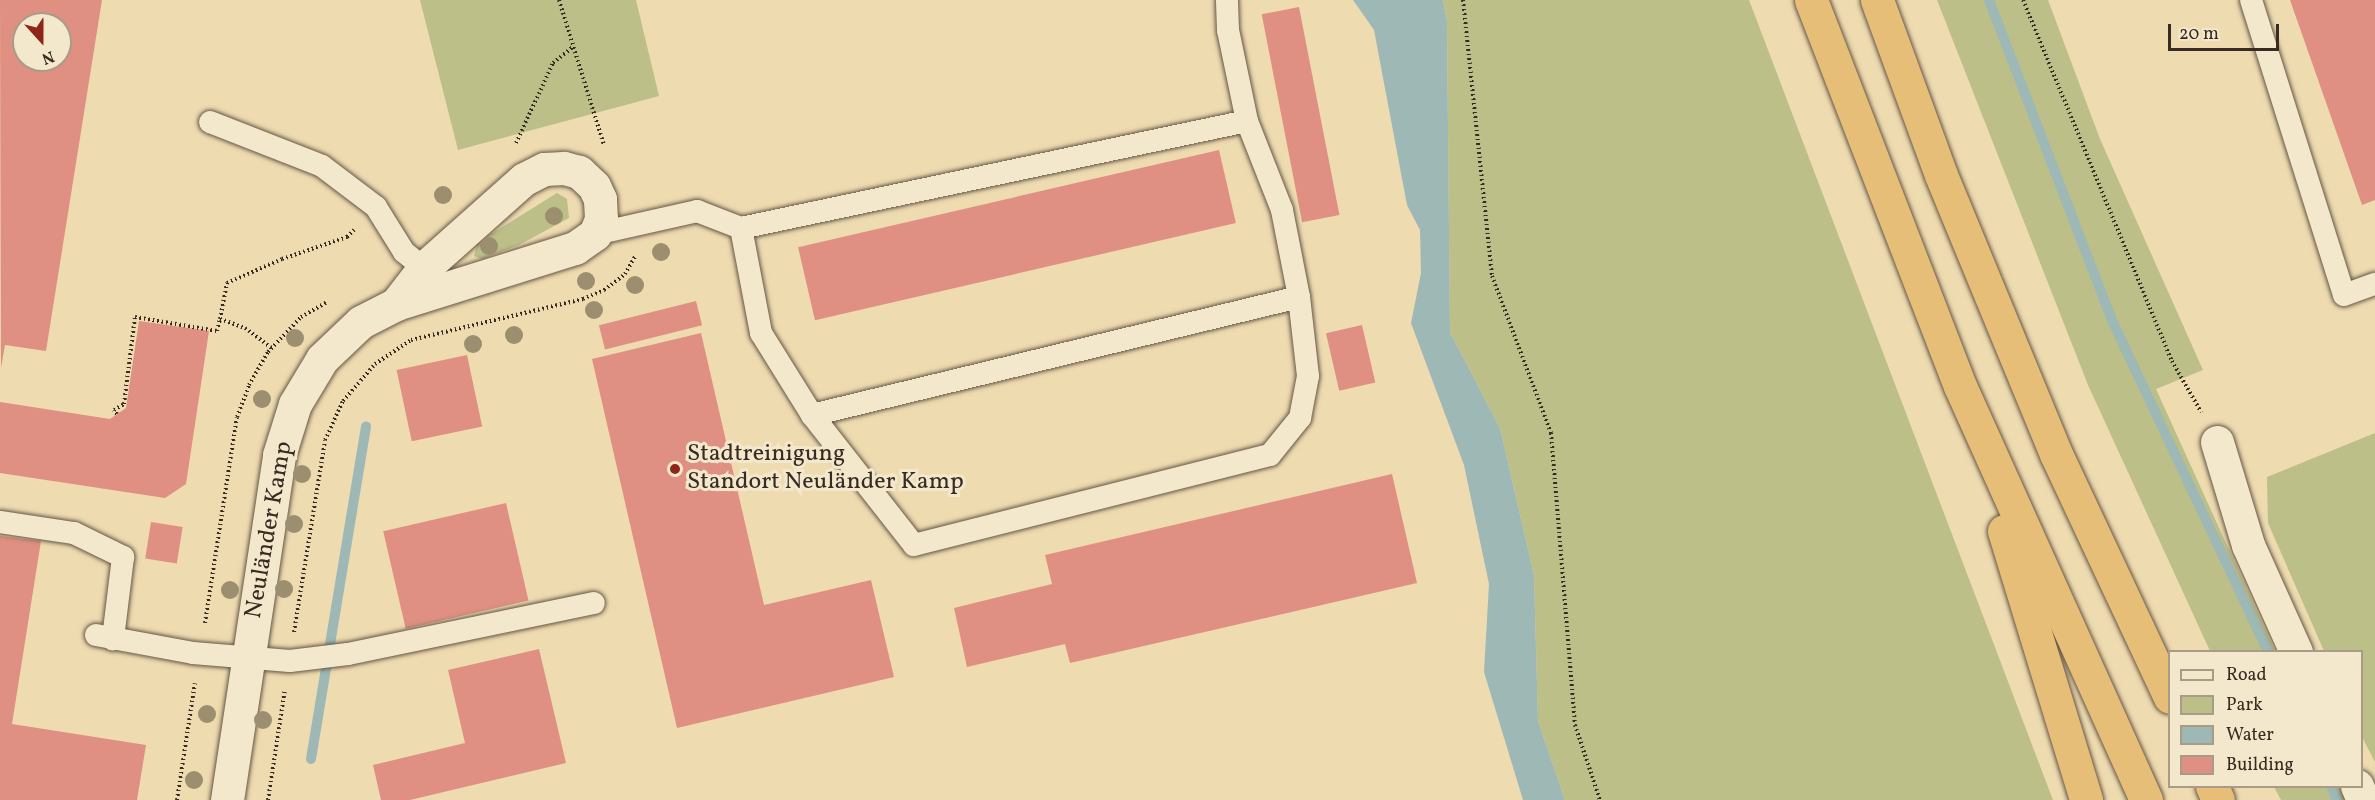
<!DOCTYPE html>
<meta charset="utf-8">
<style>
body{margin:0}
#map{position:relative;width:2375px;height:800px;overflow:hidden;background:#eedbb0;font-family:Vollkorn,serif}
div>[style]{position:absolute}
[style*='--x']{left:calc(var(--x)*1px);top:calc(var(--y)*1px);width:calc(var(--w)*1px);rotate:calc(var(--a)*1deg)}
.green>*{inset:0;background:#bcbf88}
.water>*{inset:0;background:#9eb8b6}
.stream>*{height:10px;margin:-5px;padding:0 5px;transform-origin:5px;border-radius:5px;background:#9eb8b6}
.building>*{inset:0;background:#df9082;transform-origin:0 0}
.path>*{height:4px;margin-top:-2px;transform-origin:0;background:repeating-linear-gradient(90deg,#372b23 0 1.5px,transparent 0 4.5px)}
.roads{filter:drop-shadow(0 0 2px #655746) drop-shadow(0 0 2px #655746)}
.service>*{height:22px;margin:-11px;padding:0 11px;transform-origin:11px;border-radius:11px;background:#f4e8cc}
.minor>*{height:33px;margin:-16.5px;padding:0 16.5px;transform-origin:16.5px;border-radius:16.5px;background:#f4e8cc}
.trunk>*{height:33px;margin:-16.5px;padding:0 16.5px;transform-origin:16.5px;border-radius:16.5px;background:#e7be78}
.trees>*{width:18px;height:18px;margin:-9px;border-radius:50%;background:#9c8f70}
.dots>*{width:16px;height:16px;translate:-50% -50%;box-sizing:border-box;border:3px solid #f4e8cc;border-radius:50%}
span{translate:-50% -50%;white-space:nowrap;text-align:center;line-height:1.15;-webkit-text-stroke:6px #f4e8cc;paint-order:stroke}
.poi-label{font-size:24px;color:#372b23}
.left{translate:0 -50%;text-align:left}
.street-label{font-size:24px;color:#372b23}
.legend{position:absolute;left:2168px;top:650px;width:195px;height:138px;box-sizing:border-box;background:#f4e8cc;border:2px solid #a89c88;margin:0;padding:8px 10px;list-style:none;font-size:18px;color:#372b23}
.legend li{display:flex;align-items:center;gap:12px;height:30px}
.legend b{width:30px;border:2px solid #a89c88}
.north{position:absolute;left:12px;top:12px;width:60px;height:60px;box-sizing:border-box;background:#f4e8cc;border:2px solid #a89c88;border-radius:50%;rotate:159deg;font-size:16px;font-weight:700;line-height:24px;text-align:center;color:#372b23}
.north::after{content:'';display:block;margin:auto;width:21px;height:27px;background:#8f2418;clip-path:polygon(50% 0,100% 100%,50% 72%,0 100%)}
.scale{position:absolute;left:2168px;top:24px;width:111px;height:27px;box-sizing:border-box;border:3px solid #372b23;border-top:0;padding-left:8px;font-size:18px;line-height:21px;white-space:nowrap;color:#372b23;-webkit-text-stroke:4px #f4e8cc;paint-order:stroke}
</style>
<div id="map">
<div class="green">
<div style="clip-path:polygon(420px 0,636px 0,659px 96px,458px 150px)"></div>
<div style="clip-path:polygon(1443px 0,1749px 0,2053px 800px,1565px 800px,1538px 721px,1534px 575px,1500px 428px,1450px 332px,1447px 21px)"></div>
<div style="clip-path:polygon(1937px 0,2048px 0,2100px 139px,2203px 370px,2156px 389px,2275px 651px,2210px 651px,2088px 385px)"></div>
<div style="clip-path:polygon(557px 193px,567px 199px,569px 218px,519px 245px,482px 259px,474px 256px,478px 242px)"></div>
<div style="clip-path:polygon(2375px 433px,2375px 762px,2362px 737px,2362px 652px,2324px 651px,2268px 523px,2267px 477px)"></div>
<div style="clip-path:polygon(2274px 787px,2341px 787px,2347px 800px,2281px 800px)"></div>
</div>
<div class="water">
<div style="clip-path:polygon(1353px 0,1443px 0,1447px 21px,1450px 332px,1500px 428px,1534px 575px,1538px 721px,1565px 800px,1523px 800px,1484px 672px,1489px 584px,1464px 465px,1411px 323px,1421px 273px,1420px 230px,1407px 205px,1374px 30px)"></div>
</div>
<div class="stream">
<div style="--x:1989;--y:0;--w:338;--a:69"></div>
<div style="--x:2110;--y:316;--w:371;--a:64.8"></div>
<div style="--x:311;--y:759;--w:337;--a:-80.6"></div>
<div style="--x:2331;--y:786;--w:15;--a:67"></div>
</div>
<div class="building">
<div style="clip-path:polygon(evenodd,0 0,102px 0,46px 351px,5px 345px,1px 368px,0 0,24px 24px,60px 24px,60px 60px,24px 60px,24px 24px)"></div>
<div style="clip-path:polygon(2290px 0,2375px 0,2375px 200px,2362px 205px)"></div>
<div style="left:1299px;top:7px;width:212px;height:38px;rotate:79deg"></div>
<div style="left:1219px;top:150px;width:75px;height:432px;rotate:77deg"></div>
<div style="left:696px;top:301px;width:25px;height:100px;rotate:76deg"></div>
<div style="clip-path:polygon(139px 321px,209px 331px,186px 484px,165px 498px,0 473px,0 402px,110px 419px,126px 408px)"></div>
<div style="left:1362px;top:325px;width:59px;height:37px;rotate:77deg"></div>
<div style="clip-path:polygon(701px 333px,764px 605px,871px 580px,894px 677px,677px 728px,592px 359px)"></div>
<div style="left:467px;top:355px;width:73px;height:72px;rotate:78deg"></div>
<div style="clip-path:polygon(1392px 474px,1417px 583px,1070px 663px,1065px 644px,967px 667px,954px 608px,1052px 584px,1045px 555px)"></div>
<div style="left:506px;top:503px;width:100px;height:126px;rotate:77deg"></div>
<div style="left:151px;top:522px;width:32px;height:37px;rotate:9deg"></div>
<div style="clip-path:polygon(0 536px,41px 541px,12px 724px,146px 745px,137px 800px,0 800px)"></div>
<div style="clip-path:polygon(539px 649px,566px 763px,410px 800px,381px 800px,373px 765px,465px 743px,448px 670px)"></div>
</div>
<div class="path">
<div style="--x:559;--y:0;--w:152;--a:72.8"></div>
<div style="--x:1463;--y:0;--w:278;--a:84"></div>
<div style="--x:1492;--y:276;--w:168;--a:69.4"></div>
<div style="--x:1551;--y:433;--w:293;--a:85.3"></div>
<div style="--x:1575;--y:725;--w:79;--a:71.6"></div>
<div style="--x:2023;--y:0;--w:391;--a:67.6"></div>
<div style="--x:2172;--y:361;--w:59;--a:60.4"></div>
<div style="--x:516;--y:143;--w:88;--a:-65.2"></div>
<div style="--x:553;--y:63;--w:26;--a:-39"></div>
<div style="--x:220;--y:319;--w:37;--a:-79"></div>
<div style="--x:227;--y:283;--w:60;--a:-23.6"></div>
<div style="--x:282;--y:259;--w:69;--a:-18.7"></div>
<div style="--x:347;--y:237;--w:10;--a:-45"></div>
<div style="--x:117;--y:414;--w:5;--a:-127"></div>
<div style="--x:114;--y:410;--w:12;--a:-31"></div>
<div style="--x:124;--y:404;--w:88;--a:-82.8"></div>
<div style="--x:135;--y:317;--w:83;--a:9.7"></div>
<div style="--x:217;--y:331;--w:12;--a:-76"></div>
<div style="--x:220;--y:319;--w:27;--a:20"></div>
<div style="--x:245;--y:328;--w:34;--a:37"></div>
<div style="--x:205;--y:623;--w:208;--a:-81.2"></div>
<div style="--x:237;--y:417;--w:34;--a:-69"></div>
<div style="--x:249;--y:385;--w:38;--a:-60"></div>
<div style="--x:268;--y:352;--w:48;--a:-46.7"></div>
<div style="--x:301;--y:317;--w:30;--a:-30"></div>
<div style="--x:294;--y:632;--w:194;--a:-80.8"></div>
<div style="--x:325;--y:440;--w:43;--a:-65.2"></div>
<div style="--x:343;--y:401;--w:49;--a:-49.1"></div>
<div style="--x:375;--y:364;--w:43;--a:-33.7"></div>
<div style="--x:411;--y:340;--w:177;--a:-13.4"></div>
<div style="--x:583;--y:299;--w:23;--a:-23"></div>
<div style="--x:604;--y:290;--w:26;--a:-37"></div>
<div style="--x:625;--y:274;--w:20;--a:-60"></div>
<div style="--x:177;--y:800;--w:118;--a:-81.3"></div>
<div style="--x:268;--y:800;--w:112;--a:-81.3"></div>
</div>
<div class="roads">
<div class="service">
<div style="--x:2251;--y:0;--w:309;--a:72.5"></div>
<div style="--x:2344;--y:295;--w:33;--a:-20"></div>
<div style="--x:210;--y:122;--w:120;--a:21.4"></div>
<div style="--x:322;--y:166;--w:68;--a:37.2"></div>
<div style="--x:376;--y:207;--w:53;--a:58.1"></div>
<div style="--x:404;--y:252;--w:26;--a:39"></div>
<div style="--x:741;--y:228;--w:107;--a:79.2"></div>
<div style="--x:761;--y:333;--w:97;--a:58.1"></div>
<div style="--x:812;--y:415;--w:501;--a:-13.62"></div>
<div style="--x:1299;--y:297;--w:89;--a:-101.1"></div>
<div style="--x:1282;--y:210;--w:96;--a:-111.5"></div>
<div style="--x:595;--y:234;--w:105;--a:-12.7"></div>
<div style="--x:697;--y:211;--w:47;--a:21.1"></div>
<div style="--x:741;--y:228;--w:517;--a:-11.94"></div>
<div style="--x:1247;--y:121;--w:93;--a:-101.8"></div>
<div style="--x:1228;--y:30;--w:30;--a:-92"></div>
<div style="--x:812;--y:415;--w:165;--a:51.9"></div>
<div style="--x:914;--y:545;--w:367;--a:-14.2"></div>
<div style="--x:1270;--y:455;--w:48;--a:-51"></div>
<div style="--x:1300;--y:418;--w:43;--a:-79.2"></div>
<div style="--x:1308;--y:376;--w:80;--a:-96.5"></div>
<div style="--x:0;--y:522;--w:75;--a:8.5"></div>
<div style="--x:74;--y:533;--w:55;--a:26.1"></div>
<div style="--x:123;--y:557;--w:83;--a:97"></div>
<div style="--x:96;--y:635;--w:99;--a:10.5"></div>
<div style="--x:193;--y:653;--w:97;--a:4.7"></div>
<div style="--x:290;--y:661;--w:58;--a:-6.9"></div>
<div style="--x:348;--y:654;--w:251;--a:-11.7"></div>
</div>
<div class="minor">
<div style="--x:2217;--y:442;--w:108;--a:73.2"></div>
<div style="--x:2248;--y:545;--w:117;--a:65.8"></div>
<div style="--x:2357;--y:786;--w:15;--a:67"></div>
<div style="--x:227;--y:800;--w:349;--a:-81.4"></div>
<div style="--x:279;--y:455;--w:53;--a:-72.6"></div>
<div style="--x:295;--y:404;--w:52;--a:-59"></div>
<div style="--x:322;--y:359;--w:54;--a:-43.5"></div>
<div style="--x:361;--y:322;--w:39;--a:-27"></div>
<div style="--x:396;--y:304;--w:188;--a:-17.4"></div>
<div style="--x:575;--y:248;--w:24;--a:-35"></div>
<div style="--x:595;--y:234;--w:16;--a:-68"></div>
<div style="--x:601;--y:219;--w:20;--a:-93"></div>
<div style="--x:600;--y:199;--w:14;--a:-115"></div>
<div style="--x:594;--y:186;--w:21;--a:-137"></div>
<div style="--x:579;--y:172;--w:16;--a:-165"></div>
<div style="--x:564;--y:168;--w:20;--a:177"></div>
<div style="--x:544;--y:169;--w:22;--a:153"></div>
<div style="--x:524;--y:179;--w:134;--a:138.3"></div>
<div style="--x:424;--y:268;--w:46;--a:127.9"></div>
</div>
<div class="trunk">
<div style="--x:1811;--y:0;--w:414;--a:68.9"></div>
<div style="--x:1960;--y:386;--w:454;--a:65.8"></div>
<div style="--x:1877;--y:0;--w:186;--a:69.9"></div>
<div style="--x:1941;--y:175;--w:302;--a:67.6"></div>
<div style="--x:2056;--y:454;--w:268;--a:64.9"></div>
<div style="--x:2004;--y:531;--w:281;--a:73"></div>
<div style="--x:2212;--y:786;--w:15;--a:67"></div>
</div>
</div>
<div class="trees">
<div style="left:443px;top:195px"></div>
<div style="left:554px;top:216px"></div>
<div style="left:489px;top:246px"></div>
<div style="left:661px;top:252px"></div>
<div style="left:586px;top:281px"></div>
<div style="left:635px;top:285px"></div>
<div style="left:594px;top:310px"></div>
<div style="left:514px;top:335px"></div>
<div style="left:295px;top:338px"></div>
<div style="left:473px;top:344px"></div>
<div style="left:262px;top:399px"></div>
<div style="left:302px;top:474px"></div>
<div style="left:294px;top:524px"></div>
<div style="left:284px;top:589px"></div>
<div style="left:230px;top:590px"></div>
<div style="left:207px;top:714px"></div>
<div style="left:263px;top:720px"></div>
<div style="left:194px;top:780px"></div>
</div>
<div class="dots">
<div style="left:675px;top:469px;background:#8f2418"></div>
</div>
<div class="poi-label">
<span class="left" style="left:687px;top:469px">Stadtreinigung<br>Standort Neuländer Kamp</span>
</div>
<div class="street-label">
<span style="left:270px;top:530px;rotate:-80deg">Neuländer Kamp</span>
</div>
<ul class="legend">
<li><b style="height:8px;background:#f4e8cc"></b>Road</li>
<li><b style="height:16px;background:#bcbf88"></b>Park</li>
<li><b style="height:16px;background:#9eb8b6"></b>Water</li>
<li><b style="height:16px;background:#df9082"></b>Building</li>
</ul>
<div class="north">N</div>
<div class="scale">20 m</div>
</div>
